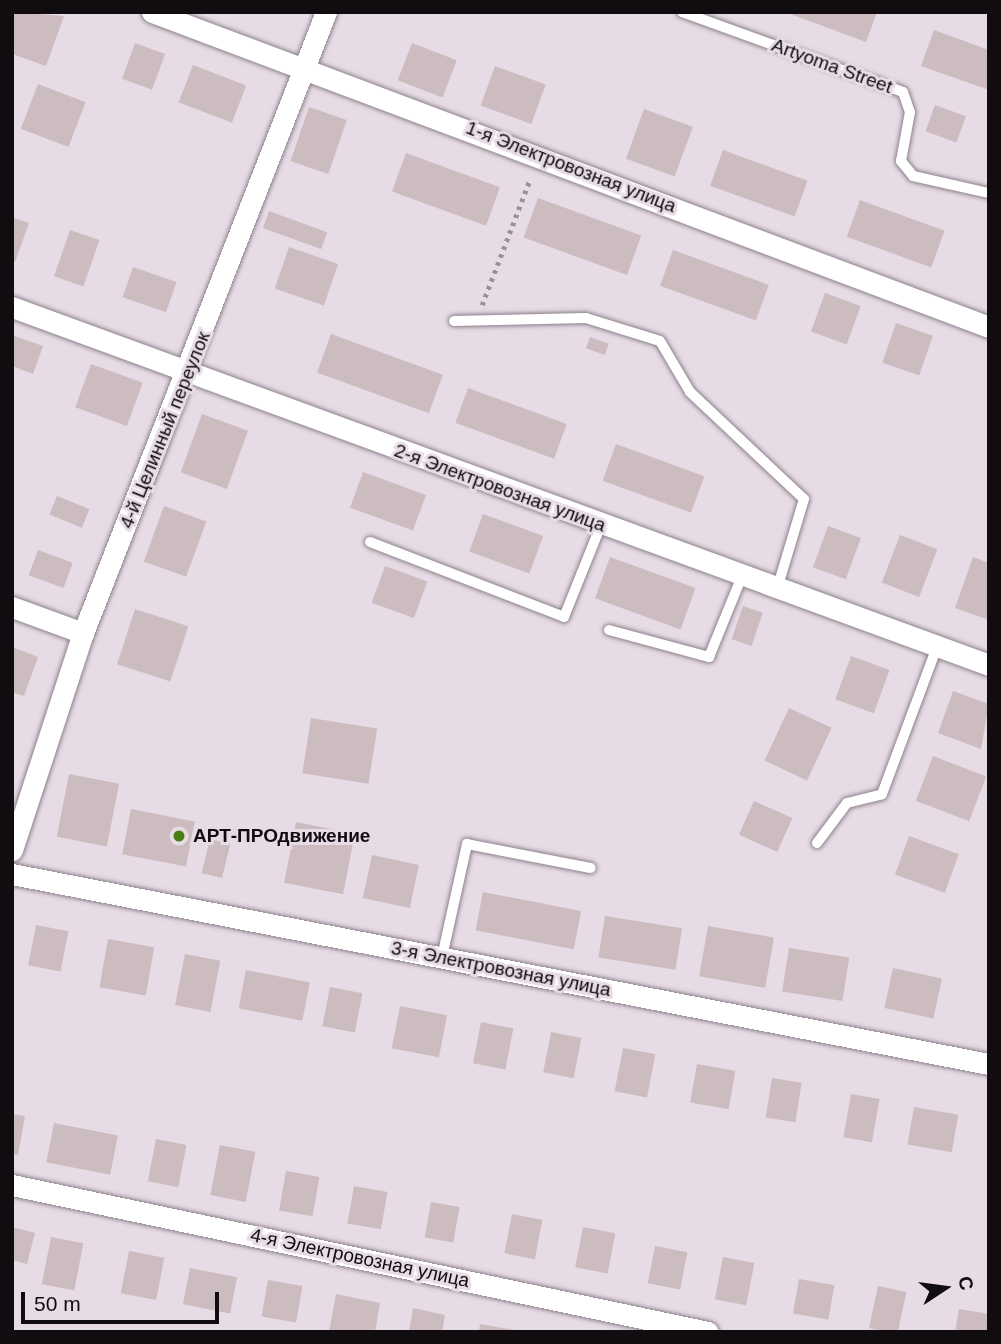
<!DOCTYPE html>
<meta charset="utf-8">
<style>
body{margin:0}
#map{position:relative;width:1001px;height:1344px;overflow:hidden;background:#e7dbe6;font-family:Arial,sans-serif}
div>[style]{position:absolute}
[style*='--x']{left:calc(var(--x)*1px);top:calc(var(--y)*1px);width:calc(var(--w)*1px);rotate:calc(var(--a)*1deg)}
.building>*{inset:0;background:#ccbcc0;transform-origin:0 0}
.path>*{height:4.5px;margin-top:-2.25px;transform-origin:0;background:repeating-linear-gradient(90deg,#9a9199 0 3.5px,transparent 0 8.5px)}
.roads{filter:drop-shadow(0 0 2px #8c828b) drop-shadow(0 0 2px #8c828b)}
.service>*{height:10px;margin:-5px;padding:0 5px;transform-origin:5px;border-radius:5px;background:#fff}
.minor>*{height:21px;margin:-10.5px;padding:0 10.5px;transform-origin:10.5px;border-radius:10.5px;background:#fff}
.dots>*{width:19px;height:19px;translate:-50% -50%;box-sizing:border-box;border:4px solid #e7dbe6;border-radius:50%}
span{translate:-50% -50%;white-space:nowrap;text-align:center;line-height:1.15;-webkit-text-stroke:6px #e7dbe6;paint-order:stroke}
.street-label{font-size:19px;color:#100c0f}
.poi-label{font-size:19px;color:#100c0f;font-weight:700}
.left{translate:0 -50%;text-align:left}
.frame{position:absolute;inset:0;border:14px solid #100c0f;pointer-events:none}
.north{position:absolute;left:910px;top:1253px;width:70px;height:70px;-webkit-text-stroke:5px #e7dbe6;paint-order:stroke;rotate:77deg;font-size:19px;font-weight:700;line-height:28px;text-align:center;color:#100c0f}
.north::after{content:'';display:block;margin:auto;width:24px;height:32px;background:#100c0f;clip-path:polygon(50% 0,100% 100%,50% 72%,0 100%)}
.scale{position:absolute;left:21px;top:1292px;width:198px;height:32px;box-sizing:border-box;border:4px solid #100c0f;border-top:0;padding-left:9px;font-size:21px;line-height:24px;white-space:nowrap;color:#100c0f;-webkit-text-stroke:5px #e7dbe6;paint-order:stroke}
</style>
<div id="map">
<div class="building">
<div style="clip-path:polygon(12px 12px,64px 16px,46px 66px,12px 54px)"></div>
<div style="clip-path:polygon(785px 12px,877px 12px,866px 42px)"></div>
<div style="clip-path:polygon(934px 30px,989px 50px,989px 90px,921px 66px)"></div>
<div style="left:135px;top:43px;width:32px;height:38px;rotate:20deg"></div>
<div style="left:412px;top:43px;width:48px;height:40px;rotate:21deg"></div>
<div style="left:193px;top:65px;width:57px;height:40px;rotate:21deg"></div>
<div style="left:495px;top:66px;width:54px;height:42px;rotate:20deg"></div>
<div style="left:38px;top:84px;width:51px;height:48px;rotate:21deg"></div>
<div style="left:935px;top:105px;width:33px;height:28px;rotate:20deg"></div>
<div style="left:309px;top:107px;width:40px;height:57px;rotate:19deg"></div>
<div style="left:644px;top:109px;width:52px;height:53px;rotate:20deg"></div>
<div style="left:723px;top:150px;width:90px;height:38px;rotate:20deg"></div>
<div style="left:406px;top:153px;width:100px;height:41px;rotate:20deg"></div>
<div style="left:538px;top:198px;width:110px;height:42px;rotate:20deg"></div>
<div style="left:860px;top:200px;width:90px;height:39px;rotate:20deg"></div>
<div style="left:269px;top:211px;width:62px;height:18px;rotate:20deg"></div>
<div style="clip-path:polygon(12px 217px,29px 223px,15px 262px,12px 260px)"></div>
<div style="left:70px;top:230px;width:31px;height:49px;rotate:19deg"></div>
<div style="left:289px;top:247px;width:52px;height:44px;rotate:19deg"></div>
<div style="left:673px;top:250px;width:102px;height:38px;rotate:20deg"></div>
<div style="left:133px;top:267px;width:46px;height:32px;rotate:19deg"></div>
<div style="left:825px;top:293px;width:38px;height:41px;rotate:20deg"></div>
<div style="left:896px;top:323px;width:39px;height:42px;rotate:19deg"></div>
<div style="left:331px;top:334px;width:119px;height:41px;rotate:20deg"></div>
<div style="clip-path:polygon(12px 335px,43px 346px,33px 374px,12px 366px)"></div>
<div style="left:590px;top:337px;width:20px;height:12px;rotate:20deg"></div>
<div style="left:91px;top:364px;width:55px;height:46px;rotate:20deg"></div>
<div style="left:468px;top:388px;width:105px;height:37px;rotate:20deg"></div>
<div style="left:202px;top:414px;width:49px;height:62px;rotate:20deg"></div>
<div style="left:616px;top:444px;width:94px;height:39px;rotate:20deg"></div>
<div style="left:363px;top:472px;width:67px;height:38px;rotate:20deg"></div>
<div style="left:57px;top:496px;width:35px;height:20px;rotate:22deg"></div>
<div style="left:164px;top:506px;width:45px;height:59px;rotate:20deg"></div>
<div style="left:483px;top:514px;width:64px;height:40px;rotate:20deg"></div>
<div style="left:828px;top:526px;width:35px;height:44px;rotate:20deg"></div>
<div style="left:900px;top:535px;width:40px;height:51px;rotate:21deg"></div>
<div style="left:38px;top:550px;width:37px;height:27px;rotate:20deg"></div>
<div style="left:610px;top:557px;width:91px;height:44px;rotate:20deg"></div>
<div style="clip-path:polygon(973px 557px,989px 563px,989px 620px,955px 608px)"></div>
<div style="left:385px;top:566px;width:45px;height:39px;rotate:20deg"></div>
<div style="left:743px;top:606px;width:21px;height:35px;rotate:19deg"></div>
<div style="left:135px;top:609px;width:56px;height:58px;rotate:18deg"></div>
<div style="clip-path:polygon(12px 647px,38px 657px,24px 696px,12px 692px)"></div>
<div style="left:851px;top:656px;width:41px;height:46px;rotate:20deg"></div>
<div style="clip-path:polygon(953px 691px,989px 704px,981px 749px,938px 733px)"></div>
<div style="left:789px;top:708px;width:47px;height:58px;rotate:25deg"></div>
<div style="left:311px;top:718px;width:67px;height:56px;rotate:9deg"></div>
<div style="left:933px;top:756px;width:57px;height:48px;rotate:21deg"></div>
<div style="left:69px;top:774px;width:51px;height:64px;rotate:11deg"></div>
<div style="left:754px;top:801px;width:42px;height:37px;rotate:24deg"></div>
<div style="left:131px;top:809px;width:65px;height:46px;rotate:11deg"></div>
<div style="left:296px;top:822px;width:60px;height:62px;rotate:11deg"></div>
<div style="left:909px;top:836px;width:53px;height:41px;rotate:20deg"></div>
<div style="left:210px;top:839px;width:21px;height:35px;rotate:14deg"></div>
<div style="left:372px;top:855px;width:48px;height:44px;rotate:12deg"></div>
<div style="left:483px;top:892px;width:100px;height:39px;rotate:11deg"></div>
<div style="left:605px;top:916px;width:78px;height:42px;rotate:9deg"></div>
<div style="left:36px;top:925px;width:33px;height:41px;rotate:11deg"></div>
<div style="left:708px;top:926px;width:67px;height:51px;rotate:10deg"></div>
<div style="left:108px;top:939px;width:47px;height:49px;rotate:10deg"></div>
<div style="left:789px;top:948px;width:61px;height:44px;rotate:9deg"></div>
<div style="left:185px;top:954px;width:36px;height:52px;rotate:11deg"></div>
<div style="left:893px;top:968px;width:50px;height:41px;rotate:12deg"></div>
<div style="left:246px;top:970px;width:65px;height:39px;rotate:11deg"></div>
<div style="left:330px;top:987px;width:33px;height:40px;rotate:11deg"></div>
<div style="left:400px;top:1006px;width:48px;height:43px;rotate:11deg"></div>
<div style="left:481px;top:1022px;width:33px;height:42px;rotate:11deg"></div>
<div style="left:551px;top:1032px;width:31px;height:41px;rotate:11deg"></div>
<div style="left:623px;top:1048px;width:33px;height:44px;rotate:11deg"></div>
<div style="left:697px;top:1064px;width:39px;height:39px;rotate:10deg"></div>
<div style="left:772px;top:1078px;width:30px;height:40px;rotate:9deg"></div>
<div style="left:851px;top:1094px;width:29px;height:44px;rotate:10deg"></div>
<div style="left:914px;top:1107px;width:45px;height:38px;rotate:10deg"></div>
<div style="clip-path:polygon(12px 1114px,25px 1116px,18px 1155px,12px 1154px)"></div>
<div style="left:54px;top:1123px;width:65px;height:40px;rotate:11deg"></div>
<div style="left:156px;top:1139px;width:31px;height:43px;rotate:11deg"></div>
<div style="left:220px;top:1145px;width:36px;height:51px;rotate:11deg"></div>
<div style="left:286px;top:1171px;width:34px;height:40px;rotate:10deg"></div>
<div style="left:354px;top:1186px;width:34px;height:38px;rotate:10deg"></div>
<div style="left:431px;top:1202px;width:29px;height:36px;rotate:10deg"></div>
<div style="left:512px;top:1214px;width:31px;height:40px;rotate:11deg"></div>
<div style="clip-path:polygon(12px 1227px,35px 1233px,27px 1264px,12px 1260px)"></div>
<div style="left:583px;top:1227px;width:33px;height:41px;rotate:11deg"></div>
<div style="left:51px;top:1237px;width:33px;height:48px;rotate:11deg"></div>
<div style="left:655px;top:1246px;width:33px;height:38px;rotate:11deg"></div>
<div style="left:129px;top:1251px;width:36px;height:43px;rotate:11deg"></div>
<div style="left:723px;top:1257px;width:32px;height:43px;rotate:11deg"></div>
<div style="left:190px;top:1268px;width:48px;height:37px;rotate:11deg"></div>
<div style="left:799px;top:1279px;width:36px;height:35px;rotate:10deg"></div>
<div style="left:268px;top:1280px;width:35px;height:37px;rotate:10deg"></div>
<div style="left:878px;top:1286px;width:29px;height:43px;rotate:12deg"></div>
<div style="clip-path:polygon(336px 1294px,380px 1303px,375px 1332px,329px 1332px)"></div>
<div style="clip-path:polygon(413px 1308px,445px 1315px,442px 1332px,409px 1332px)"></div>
<div style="clip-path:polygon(959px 1309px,989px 1314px,989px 1332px,955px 1332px)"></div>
<div style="clip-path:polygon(480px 1324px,515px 1330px,515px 1332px,479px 1332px)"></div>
</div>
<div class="path">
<div style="--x:482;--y:305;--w:135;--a:-69.1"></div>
</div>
<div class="roads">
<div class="service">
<div style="--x:682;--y:12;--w:235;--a:19.9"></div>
<div style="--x:903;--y:92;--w:21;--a:71"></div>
<div style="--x:910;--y:112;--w:50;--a:100.4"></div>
<div style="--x:901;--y:161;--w:19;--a:51"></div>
<div style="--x:913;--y:176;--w:78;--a:12.6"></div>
<div style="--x:454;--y:321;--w:132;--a:-1.3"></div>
<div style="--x:586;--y:318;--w:77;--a:17.3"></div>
<div style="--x:660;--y:341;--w:59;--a:59.5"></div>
<div style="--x:690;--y:392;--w:156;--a:43.2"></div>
<div style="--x:804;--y:499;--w:94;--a:106.7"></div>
<div style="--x:370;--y:542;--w:208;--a:21.1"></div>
<div style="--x:564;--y:617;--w:99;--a:-68.1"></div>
<div style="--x:609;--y:630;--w:104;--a:15.1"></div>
<div style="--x:709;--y:657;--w:87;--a:-67.8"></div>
<div style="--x:817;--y:843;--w:50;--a:-53.1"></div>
<div style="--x:847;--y:803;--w:36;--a:-14"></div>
<div style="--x:882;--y:794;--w:157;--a:-69.5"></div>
<div style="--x:442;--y:957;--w:116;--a:-77.5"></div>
<div style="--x:467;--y:844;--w:126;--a:11"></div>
</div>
<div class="minor">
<div style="--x:152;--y:12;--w:894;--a:20.62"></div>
<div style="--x:12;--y:307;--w:1041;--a:20.12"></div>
<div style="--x:12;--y:607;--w:76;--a:20.1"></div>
<div style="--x:12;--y:850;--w:228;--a:-71.9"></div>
<div style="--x:83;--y:633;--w:667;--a:-68.63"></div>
<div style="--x:12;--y:874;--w:995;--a:11.01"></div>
<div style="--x:12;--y:1185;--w:711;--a:11.93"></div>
</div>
</div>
<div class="dots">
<div style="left:179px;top:836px;background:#497e13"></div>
</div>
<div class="street-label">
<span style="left:832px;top:66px;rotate:20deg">Artyoma Street</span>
<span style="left:571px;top:167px;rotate:21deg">1-я Электровозная улица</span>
<span style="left:165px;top:430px;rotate:-68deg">4-й Целинный переулок</span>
<span style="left:500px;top:488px;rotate:20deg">2-я Электровозная улица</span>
<span style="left:501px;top:969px;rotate:11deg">3-я Электровозная улица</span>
<span style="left:360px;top:1258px;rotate:12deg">4-я Электровозная улица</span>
</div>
<div class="poi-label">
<span class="left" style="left:193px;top:836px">АРТ-ПРОдвижение</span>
</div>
<div class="frame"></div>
<div class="north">С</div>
<div class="scale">50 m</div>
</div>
